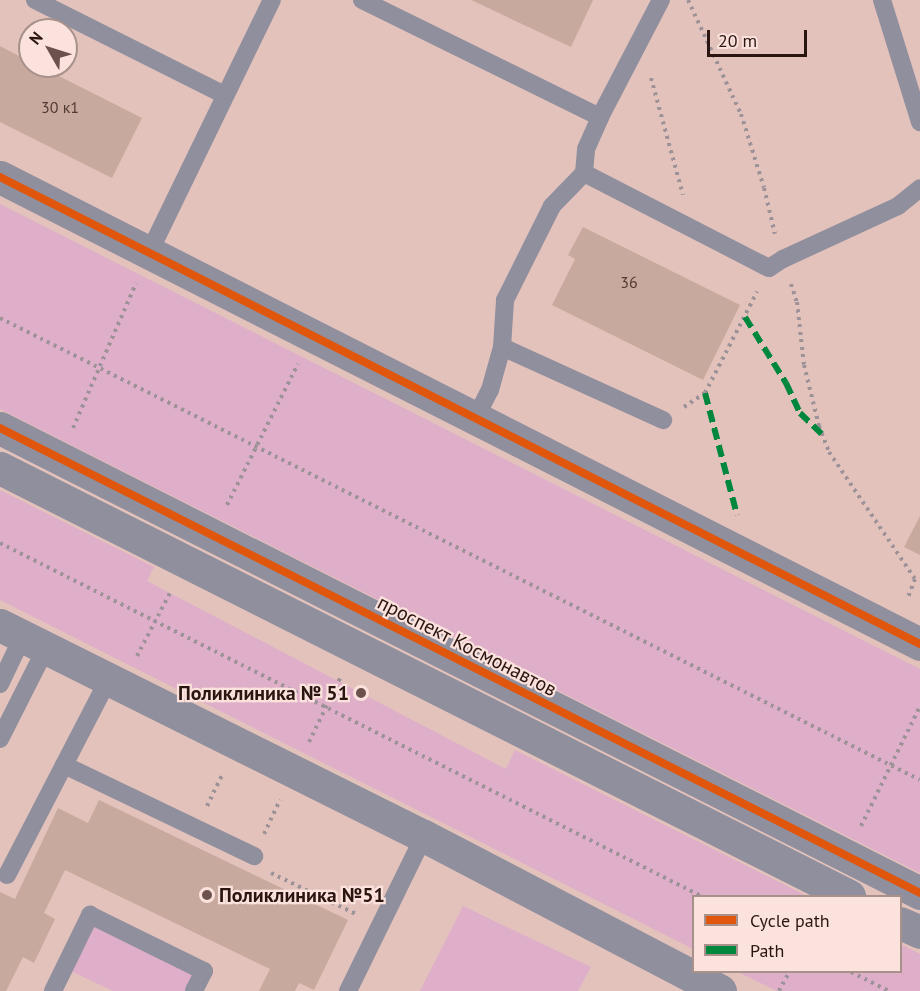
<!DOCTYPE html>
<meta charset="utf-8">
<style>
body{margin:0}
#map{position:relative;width:920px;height:991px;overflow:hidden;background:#e3c2bc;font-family:"PT Sans",sans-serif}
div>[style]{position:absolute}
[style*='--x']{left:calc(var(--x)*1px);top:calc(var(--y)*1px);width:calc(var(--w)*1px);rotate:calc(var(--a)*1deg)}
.green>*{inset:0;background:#dfafc9}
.building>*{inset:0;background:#c8a99d}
.path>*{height:4px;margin-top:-2px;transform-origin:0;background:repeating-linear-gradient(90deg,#9d9297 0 3px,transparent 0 7.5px)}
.service>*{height:18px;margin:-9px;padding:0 9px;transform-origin:9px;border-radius:9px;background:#908f9d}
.minor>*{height:33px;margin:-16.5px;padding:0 16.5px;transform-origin:16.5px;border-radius:16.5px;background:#908f9d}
.tertiary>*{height:33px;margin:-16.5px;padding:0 16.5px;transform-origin:16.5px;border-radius:16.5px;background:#908f9d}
.quiet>*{height:6px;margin-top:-3px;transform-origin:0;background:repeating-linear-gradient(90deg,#00873e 0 12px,transparent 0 18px)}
.cycleway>*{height:8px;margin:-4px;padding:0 4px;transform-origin:4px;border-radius:4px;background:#df560c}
.dots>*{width:16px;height:16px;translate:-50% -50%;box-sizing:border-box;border:3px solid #fbe2dd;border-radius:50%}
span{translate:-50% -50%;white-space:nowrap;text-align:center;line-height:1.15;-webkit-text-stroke:4.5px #fbe2dd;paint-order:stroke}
.number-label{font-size:16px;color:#523a34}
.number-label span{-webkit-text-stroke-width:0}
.street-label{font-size:20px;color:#2b1511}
.poi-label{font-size:20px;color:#2b1511;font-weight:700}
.right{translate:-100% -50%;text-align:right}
.left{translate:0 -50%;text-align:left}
.legend{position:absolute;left:692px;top:895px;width:210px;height:78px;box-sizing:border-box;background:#fbe2dd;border:2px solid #a8908b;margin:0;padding:8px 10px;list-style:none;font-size:18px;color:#2b1511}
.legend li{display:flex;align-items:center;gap:12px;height:30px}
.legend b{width:30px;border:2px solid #a8908b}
.north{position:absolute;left:18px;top:18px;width:60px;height:60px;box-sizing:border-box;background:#fbe2dd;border:2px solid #a8908b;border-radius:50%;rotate:309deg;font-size:16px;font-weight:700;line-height:24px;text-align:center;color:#2b1511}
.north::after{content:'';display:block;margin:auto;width:21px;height:27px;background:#6b524d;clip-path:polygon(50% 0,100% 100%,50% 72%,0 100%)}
.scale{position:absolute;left:707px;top:30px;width:100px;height:27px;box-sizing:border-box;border:3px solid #2b1511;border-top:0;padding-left:8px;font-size:18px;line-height:21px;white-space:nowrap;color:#2b1511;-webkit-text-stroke:4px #fbe2dd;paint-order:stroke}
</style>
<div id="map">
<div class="green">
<div style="clip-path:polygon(0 204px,920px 669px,920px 873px,0 409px)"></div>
<div style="clip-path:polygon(0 490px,154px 567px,147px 581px,506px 769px,515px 750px,807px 896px,694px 896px,693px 949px,0 600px)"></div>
<div style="clip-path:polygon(463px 906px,591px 967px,578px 991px,420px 991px)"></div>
<div style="clip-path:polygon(90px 915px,204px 971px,194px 991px,113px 991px,64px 968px)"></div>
<div style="clip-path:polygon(901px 944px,920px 954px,920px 991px,777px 991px,738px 972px,900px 972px)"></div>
</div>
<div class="building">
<div style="clip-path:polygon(471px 0,593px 0,571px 47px)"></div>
<div style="clip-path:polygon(0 46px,30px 62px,30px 66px,39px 66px,142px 118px,112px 178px,0 122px)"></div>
<div style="clip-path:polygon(583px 227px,740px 305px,703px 380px,552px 305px,575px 259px,568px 255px)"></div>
<div style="clip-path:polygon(920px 516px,920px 555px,904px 547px)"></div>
<div style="clip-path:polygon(99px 800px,348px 920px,314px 990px,299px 983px,295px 991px,259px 991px,270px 969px,65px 870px,44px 913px,55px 919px,34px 963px,23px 957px,6px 991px,0 991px,0 892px,15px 899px,58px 808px,88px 823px)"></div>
</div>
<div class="path">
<div style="--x:688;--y:0;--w:126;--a:65.1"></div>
<div style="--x:741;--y:114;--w:77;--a:72.7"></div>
<div style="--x:764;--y:188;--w:47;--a:76.6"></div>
<div style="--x:651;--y:78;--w:121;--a:74.7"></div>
<div style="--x:791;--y:284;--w:19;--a:72"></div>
<div style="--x:797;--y:302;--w:63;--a:83.7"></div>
<div style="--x:804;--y:365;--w:63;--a:76.2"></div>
<div style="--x:819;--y:426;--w:28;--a:69"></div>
<div style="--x:829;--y:452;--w:153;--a:55.9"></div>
<div style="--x:915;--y:579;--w:22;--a:111"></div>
<div style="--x:0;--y:318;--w:1029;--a:26.66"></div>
<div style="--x:684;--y:407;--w:25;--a:-34"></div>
<div style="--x:705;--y:393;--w:114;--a:-62.8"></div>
<div style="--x:73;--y:428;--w:158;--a:-66.5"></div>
<div style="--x:227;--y:505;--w:158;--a:-63.3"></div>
<div style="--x:0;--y:543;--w:785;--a:26.73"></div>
<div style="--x:137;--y:656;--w:73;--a:-62.4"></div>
<div style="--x:309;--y:742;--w:73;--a:-64.1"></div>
<div style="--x:207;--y:806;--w:37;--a:-64"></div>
<div style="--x:861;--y:826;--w:134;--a:-63.8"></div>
<div style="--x:264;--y:834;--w:38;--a:-65"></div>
<div style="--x:271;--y:873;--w:94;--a:25.8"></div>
<div style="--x:851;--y:972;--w:42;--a:26.6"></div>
<div style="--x:779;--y:991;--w:21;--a:-62"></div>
</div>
<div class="service">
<div style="--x:35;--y:0;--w:212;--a:26.6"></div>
<div style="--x:362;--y:0;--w:265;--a:26.2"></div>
<div style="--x:882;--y:0;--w:128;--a:72.7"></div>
<div style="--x:584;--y:173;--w:208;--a:27.2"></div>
<div style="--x:769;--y:268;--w:17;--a:-33"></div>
<div style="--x:783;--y:259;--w:127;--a:-24.7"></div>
<div style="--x:898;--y:206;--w:28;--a:-39"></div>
<div style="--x:149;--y:253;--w:281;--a:-64.1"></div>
<div style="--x:502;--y:347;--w:177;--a:24.4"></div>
<div style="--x:475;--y:419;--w:33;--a:-63"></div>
<div style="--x:490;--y:390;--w:45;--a:-74.4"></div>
<div style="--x:502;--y:347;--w:47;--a:-86.3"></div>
<div style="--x:505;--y:300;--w:105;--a:-63.4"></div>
<div style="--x:552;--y:206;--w:46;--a:-45.9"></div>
<div style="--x:584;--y:173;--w:24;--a:-85"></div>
<div style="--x:586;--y:149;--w:35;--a:-66"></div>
<div style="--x:600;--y:117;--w:132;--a:-62.5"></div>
<div style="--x:0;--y:684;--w:53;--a:-64.4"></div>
<div style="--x:0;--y:739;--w:102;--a:-63.2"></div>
<div style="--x:64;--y:765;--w:211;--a:25.6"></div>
<div style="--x:7;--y:875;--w:222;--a:-62.6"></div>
<div style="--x:53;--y:991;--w:85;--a:-64"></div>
<div style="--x:90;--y:915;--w:127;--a:26.2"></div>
<div style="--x:204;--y:971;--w:22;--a:117"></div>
<div style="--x:348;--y:991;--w:173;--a:-63.9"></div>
</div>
<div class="minor">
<div style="--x:0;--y:177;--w:1032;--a:26.91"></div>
<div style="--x:0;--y:625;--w:474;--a:26.5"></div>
<div style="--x:424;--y:836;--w:334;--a:27.6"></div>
</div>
<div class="tertiary">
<div style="--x:0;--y:428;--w:1031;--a:26.81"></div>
<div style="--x:0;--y:468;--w:951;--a:26.75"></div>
<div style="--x:900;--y:923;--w:22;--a:24"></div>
</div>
<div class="quiet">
<div style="--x:745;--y:317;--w:78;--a:58.2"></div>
<div style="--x:786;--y:383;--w:33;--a:65"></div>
<div style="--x:800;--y:413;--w:30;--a:44"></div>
<div style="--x:705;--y:393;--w:126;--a:75.3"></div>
</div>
<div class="cycleway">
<div style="--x:0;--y:177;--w:1032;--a:26.91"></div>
<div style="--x:0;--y:428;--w:1031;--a:26.81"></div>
</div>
<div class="dots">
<div style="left:361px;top:693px;background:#6b524d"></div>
<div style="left:207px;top:895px;background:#6b524d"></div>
</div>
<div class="number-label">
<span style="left:60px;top:107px">30 к1</span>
<span style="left:629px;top:282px">36</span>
</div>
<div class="street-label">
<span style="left:467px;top:646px;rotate:27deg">проспект Космонавтов</span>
</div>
<div class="poi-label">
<span class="right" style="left:349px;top:693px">Поликлиника № 51</span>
<span class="left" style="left:219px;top:895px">Поликлиника №51</span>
</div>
<ul class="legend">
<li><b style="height:8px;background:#df560c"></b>Cycle path</li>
<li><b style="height:8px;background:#00873e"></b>Path</li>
</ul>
<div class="north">N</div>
<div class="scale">20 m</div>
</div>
